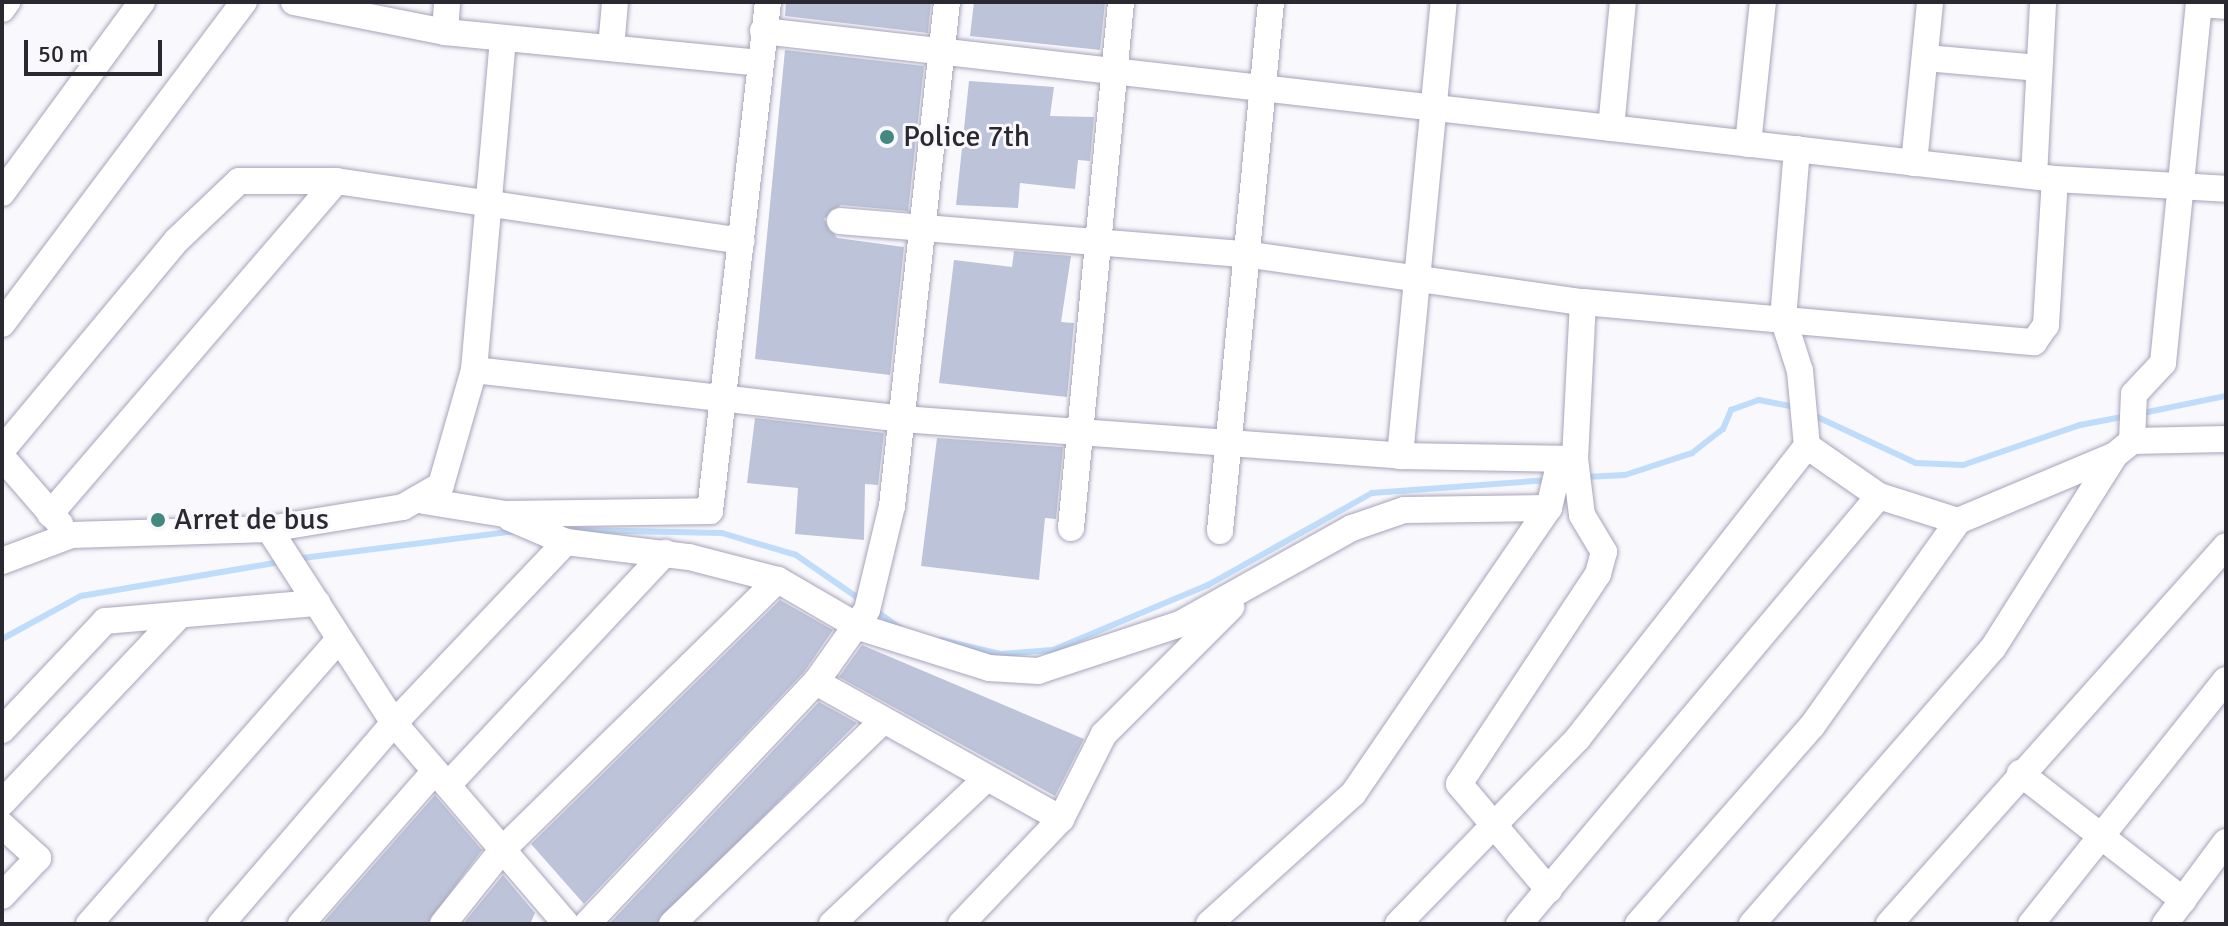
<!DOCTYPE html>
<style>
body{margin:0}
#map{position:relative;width:2228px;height:926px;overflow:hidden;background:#f9f8fd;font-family:Signika,sans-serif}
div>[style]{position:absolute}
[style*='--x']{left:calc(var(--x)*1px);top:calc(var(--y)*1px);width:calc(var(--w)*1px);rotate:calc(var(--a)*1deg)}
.stream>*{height:6px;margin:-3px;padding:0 3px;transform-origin:3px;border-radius:3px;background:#bfddfa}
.building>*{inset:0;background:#bdc4d9}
.roads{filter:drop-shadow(0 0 2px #a7a4ba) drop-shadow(0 0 2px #a7a4ba)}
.minor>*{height:26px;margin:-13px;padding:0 13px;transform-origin:13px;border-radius:13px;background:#fff}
.major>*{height:32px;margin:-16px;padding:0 16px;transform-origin:16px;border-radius:16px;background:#fff}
.dots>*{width:22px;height:22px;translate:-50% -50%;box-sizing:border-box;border:4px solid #f9f8fd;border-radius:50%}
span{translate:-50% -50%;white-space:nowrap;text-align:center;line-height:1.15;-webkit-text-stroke:6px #f9f8fd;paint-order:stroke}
.poi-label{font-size:30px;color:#2a2931}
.left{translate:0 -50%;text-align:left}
.frame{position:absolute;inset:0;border:4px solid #2a2931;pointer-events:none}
.scale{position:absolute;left:24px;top:40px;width:138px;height:36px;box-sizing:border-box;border:4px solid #2a2931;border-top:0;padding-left:10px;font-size:24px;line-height:28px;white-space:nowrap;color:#2a2931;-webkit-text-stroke:6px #f9f8fd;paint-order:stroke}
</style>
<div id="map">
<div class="stream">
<div style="--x:2138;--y:414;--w:90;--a:-11.6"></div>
<div style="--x:1813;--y:415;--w:114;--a:25"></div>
<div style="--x:1916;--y:463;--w:47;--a:2.4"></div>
<div style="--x:1963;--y:465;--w:124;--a:-18.9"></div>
<div style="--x:2080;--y:425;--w:48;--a:-10.8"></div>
<div style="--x:1586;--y:477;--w:39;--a:-3"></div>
<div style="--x:1625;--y:475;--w:71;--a:-18.2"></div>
<div style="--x:1692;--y:453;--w:39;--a:-38"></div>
<div style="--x:1723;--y:429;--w:21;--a:-67"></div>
<div style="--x:1731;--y:410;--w:30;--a:-20"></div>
<div style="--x:1759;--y:400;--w:38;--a:11"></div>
<div style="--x:573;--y:530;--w:149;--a:1.2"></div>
<div style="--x:722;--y:533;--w:77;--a:16.6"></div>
<div style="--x:796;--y:555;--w:79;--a:34.7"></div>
<div style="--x:295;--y:559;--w:225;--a:-7.2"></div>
<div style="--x:873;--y:609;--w:33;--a:35"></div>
<div style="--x:2;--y:639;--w:90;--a:-28.6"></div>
<div style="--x:81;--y:596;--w:202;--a:-9.7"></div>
<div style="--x:941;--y:640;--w:62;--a:13.1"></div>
<div style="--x:1001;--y:654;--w:52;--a:-4.4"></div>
<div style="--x:1053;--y:650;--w:168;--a:-22.8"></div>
<div style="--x:1208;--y:585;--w:188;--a:-29.3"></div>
<div style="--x:1372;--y:493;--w:175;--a:-4.2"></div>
</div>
<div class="building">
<div style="clip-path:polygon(786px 2px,931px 2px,928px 33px,785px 16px)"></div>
<div style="clip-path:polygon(974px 2px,1105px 2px,1100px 50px,970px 36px)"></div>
<div style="clip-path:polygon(785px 50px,924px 66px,908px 211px,841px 205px,824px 219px,837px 238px,904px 247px,890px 375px,755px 359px)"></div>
<div style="clip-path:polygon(969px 81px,1054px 87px,1050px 116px,1094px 117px,1090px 161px,1078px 160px,1075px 189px,1020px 183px,1018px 208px,956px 205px)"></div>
<div style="clip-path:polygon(1014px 251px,1071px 256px,1061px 322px,1074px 323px,1067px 397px,939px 383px,954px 260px,1012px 267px)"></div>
<div style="clip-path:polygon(755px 418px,884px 433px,878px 485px,865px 484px,864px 540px,795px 534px,798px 488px,747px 483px)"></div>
<div style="clip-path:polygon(937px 438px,1063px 447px,1056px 519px,1045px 518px,1039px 580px,921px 566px)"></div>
<div style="clip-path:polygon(780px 600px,833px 630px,804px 672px,584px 904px,531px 844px)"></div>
<div style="clip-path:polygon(862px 645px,1084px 739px,1055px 796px,839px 677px)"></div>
<div style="clip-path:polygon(819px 702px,857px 723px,656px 924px,609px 924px)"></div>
<div style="clip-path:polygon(435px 795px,482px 850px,427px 924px,322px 924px)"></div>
<div style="clip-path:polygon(503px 875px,535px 913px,530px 924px,463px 924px)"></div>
</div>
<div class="roads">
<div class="minor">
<div style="--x:294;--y:2;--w:154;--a:11.2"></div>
<div style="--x:445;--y:32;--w:316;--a:5.6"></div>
<div style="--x:2;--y:9;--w:9;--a:-54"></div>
<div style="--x:763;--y:31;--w:1300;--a:6.53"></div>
<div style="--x:2055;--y:179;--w:171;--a:3.3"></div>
<div style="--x:445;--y:32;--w:30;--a:-86"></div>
<div style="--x:611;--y:48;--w:46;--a:-85"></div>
<div style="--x:1926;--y:58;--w:113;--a:5.1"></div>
<div style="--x:1611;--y:128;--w:127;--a:-84.6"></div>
<div style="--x:1748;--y:144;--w:143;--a:-84"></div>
<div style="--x:1797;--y:149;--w:170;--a:94.7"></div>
<div style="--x:1783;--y:318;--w:56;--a:72.2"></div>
<div style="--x:1800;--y:371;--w:75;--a:84.7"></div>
<div style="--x:1807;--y:446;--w:88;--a:34.8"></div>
<div style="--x:1879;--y:496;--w:83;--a:17.6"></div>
<div style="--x:1958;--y:521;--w:170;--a:-22.8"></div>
<div style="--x:2115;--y:455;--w:22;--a:-39"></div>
<div style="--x:2132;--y:441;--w:94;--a:-1.2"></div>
<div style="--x:1914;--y:163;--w:162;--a:-84.3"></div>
<div style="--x:2034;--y:176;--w:174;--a:-87"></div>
<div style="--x:2;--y:193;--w:237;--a:-53.8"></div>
<div style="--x:840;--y:221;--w:405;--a:4.7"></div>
<div style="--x:1244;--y:254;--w:342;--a:8.1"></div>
<div style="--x:1583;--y:302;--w:453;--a:5.1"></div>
<div style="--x:2034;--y:342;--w:21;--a:-55"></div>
<div style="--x:2046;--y:325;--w:146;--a:-86.5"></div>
<div style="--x:2;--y:324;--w:403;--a:-53.1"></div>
<div style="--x:474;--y:370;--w:431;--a:6.5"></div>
<div style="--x:902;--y:419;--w:499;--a:4.2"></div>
<div style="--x:1400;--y:456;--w:174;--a:1"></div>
<div style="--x:2132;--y:441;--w:47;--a:-87.6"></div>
<div style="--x:2134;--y:394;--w:42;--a:-46.9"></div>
<div style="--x:2163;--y:363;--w:363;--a:-84.3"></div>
<div style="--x:2;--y:450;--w:272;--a:-50.2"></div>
<div style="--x:176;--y:241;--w:87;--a:-43.6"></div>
<div style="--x:239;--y:181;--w:97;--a:0"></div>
<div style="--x:336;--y:181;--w:410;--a:8.4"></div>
<div style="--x:1400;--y:456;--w:456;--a:-84.5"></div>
<div style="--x:2;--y:457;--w:89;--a:49.1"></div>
<div style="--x:424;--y:501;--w:81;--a:9.2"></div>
<div style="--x:504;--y:514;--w:206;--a:-0.8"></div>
<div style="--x:710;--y:511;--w:512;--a:-83.5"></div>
<div style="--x:50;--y:514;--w:439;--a:-49.3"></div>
<div style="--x:510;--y:518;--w:61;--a:23.2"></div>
<div style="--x:566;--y:542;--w:124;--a:7"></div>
<div style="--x:689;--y:557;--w:92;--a:14.5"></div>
<div style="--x:1071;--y:528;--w:528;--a:-84.57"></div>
<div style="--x:269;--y:529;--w:231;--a:57.2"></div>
<div style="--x:394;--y:723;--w:265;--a:49.4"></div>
<div style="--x:1220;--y:531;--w:531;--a:-84.49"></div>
<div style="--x:2;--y:561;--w:74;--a:-20.6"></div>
<div style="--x:71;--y:535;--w:198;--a:-1.7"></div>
<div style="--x:269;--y:529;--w:136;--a:-9.3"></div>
<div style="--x:403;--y:507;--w:44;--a:-30.1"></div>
<div style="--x:441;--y:485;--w:120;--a:-74"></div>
<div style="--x:474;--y:370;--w:333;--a:-85"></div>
<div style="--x:816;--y:682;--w:281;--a:29.2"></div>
<div style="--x:2;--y:730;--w:150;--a:-46.6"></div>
<div style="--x:105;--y:621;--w:213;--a:-4.9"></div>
<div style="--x:2020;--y:773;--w:207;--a:37.9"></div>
<div style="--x:448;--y:785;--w:318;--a:-46.9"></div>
<div style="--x:2;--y:803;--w:257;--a:-46.6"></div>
<div style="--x:2;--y:825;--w:49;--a:42.5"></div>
<div style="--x:38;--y:858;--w:52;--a:133.5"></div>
<div style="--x:1549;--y:890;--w:139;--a:-130.3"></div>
<div style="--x:1459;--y:784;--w:252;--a:-56.5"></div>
<div style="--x:1598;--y:574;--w:23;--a:-75"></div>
<div style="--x:1604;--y:552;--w:43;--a:-120.7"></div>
<div style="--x:1582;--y:515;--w:56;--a:-97.1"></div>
<div style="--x:1575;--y:459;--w:157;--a:-87.1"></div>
<div style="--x:89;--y:924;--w:379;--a:-48.7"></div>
<div style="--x:221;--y:924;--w:265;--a:-49.3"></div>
<div style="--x:394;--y:723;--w:250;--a:-46.5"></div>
<div style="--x:301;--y:924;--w:202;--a:-48.8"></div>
<div style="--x:443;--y:924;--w:95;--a:-51.4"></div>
<div style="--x:502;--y:850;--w:386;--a:-44.4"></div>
<div style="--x:778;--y:580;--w:94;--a:30.1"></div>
<div style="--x:859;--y:627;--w:136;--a:17.5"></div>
<div style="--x:989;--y:668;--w:49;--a:3.5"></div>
<div style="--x:1038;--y:671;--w:150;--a:-18.3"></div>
<div style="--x:1180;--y:624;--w:197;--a:-29.2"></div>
<div style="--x:1352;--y:528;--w:55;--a:-19.1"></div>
<div style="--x:1404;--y:510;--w:145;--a:-0.8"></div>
<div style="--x:1549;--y:508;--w:48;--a:-76.8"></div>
<div style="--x:587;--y:924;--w:333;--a:-46.6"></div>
<div style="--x:816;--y:682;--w:88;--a:-54.7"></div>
<div style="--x:867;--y:610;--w:107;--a:-76.5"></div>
<div style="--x:892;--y:506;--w:507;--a:-83.77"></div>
<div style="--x:672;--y:924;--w:291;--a:-43.9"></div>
<div style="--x:832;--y:924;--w:210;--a:-43.3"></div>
<div style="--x:961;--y:924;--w:145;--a:-46.4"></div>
<div style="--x:1061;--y:819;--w:95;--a:-63.2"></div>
<div style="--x:1104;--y:734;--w:180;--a:-45"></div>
<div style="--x:1209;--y:924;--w:194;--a:-42.1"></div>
<div style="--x:1353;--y:794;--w:347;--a:-55.6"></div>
<div style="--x:1398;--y:924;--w:259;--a:-45.9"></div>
<div style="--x:1578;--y:738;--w:371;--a:-51.9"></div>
<div style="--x:1519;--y:924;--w:559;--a:-49.93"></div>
<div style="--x:1638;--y:924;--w:264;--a:-48.7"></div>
<div style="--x:1812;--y:726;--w:252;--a:-54.5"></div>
<div style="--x:1752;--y:924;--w:366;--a:-48.9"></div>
<div style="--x:1993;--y:648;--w:228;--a:-57.7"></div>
<div style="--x:1889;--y:924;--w:506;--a:-48.28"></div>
<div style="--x:2031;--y:924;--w:312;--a:-51.4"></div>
<div style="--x:2165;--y:924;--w:102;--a:-53.4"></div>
</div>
<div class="major">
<div style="--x:2212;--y:2;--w:14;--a:4"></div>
</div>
</div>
<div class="dots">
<div style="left:887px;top:137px;background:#44897f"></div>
<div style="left:158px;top:520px;background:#44897f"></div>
</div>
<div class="poi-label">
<span class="left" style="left:903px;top:137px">Police 7th</span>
<span class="left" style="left:174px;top:520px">Arret de bus</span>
</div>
<div class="frame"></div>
<div class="scale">50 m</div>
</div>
